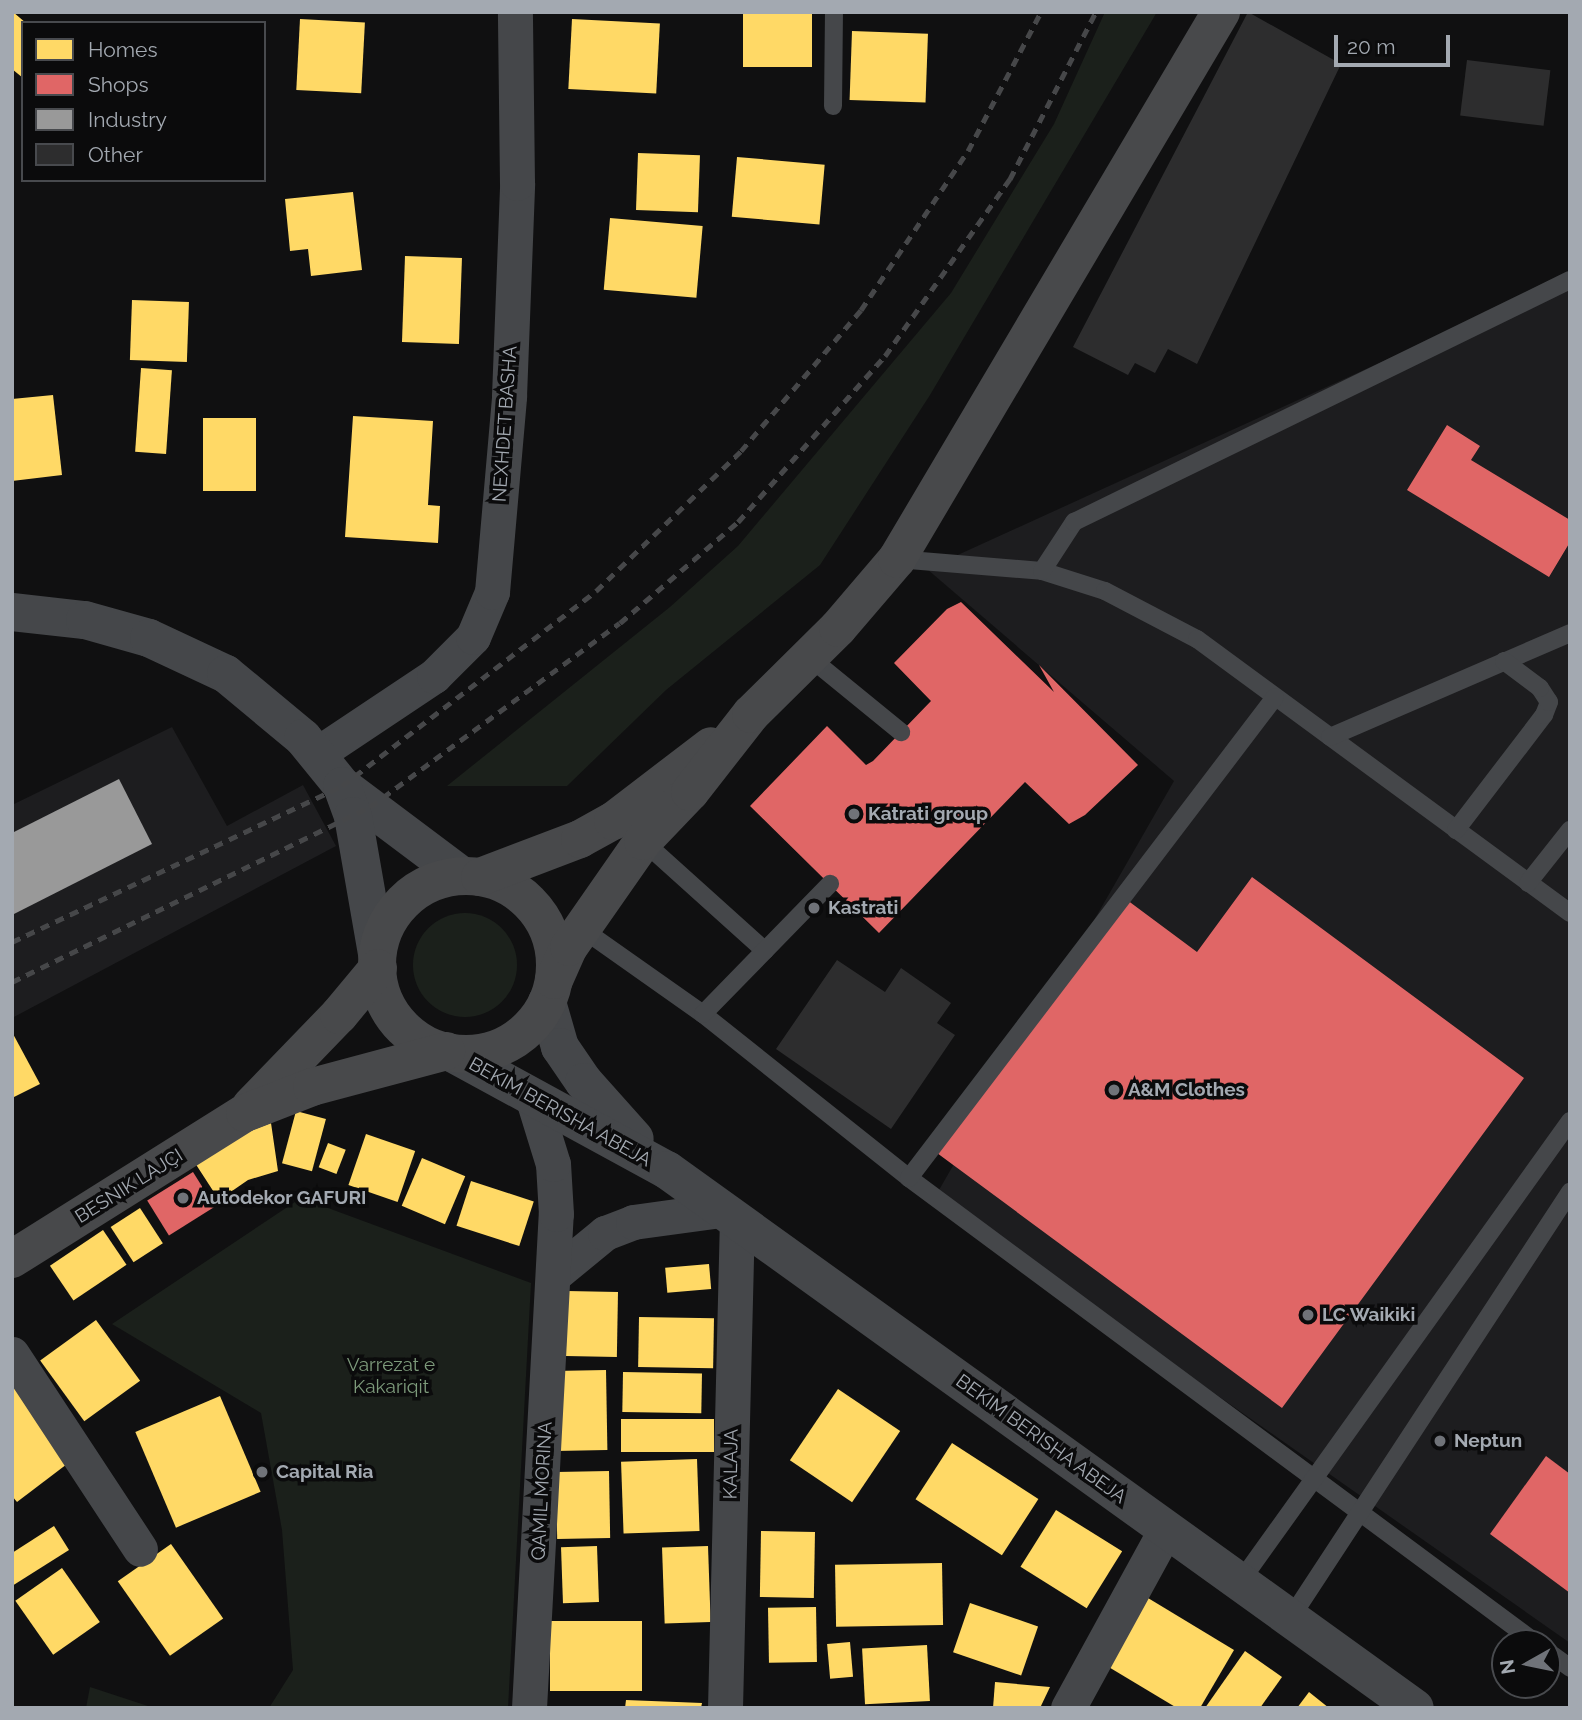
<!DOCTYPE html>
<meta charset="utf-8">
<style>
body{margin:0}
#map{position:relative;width:1582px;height:1720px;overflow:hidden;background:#101011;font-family:Raleway,sans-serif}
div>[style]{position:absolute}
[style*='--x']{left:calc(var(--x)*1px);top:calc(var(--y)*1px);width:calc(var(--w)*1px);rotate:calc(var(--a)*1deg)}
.built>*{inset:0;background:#1d1d1f}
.green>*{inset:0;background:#1b201b}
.round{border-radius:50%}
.homes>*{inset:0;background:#ffd966;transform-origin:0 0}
.shops>*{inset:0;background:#e06666;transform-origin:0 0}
.industry>*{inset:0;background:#999}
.building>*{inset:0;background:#2d2d2e;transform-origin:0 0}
.service>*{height:18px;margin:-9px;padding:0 9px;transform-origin:9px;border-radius:9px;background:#45474a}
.minor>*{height:35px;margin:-17.5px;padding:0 17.5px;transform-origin:17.5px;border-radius:17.5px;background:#45474a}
.tertiary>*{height:38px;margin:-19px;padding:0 19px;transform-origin:19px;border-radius:19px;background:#45474a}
.primary>*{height:38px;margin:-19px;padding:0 19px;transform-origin:19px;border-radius:19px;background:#48494b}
.primary>.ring{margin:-19px;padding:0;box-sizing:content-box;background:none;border:38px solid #48494b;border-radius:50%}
.rail>*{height:5px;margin-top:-2.5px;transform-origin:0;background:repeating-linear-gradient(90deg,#464749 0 9px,transparent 0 16px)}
.dots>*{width:19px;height:19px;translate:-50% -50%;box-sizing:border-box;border:4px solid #0b0b0c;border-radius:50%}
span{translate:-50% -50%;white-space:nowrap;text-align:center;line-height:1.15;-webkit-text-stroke:7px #0b0b0c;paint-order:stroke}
.street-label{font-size:19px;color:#a3a9b1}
.poi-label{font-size:19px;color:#a3a9b1;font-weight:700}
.left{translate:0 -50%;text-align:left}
.park-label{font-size:19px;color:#7d9a7b}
.frame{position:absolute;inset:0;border:14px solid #a3a9b1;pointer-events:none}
.legend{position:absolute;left:21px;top:21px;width:245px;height:161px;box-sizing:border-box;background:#0b0b0c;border:2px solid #484a4e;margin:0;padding:9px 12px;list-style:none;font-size:21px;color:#a3a9b1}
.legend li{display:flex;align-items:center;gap:14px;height:35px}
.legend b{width:35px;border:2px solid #484a4e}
.north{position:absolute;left:1491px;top:1629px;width:70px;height:70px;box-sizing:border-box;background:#0b0b0c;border:2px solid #484a4e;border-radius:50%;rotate:261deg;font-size:19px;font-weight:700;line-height:28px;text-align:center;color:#a3a9b1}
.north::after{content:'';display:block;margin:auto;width:24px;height:32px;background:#707379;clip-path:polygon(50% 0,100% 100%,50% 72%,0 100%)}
.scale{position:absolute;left:1334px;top:35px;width:116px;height:32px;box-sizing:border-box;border:4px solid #a3a9b1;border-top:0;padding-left:9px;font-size:21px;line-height:24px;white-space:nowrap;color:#a3a9b1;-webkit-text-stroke:5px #0b0b0c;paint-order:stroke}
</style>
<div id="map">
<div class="built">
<div style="clip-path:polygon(1570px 276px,1570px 1643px,935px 1197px,1174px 781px,927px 569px)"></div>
<div style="clip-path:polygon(172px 727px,227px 826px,303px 785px,336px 846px,12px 1018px,12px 805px)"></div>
</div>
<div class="green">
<div style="clip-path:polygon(1105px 12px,1157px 12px,930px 395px,820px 565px,666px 690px,567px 786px,447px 786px,670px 607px,738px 546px,951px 293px,1054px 124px)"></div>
<div class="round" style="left:413px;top:913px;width:104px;height:104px"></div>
<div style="clip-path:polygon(301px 1198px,531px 1283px,508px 1708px,269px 1708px,293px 1670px,282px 1530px,261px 1413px,112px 1324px)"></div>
<div style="clip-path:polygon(90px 1687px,154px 1708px,86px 1708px)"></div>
</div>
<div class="homes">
<div style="clip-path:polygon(13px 12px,26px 23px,23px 23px,23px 78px,12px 69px)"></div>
<div style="left:743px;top:12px;width:69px;height:55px"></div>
<div style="left:300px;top:19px;width:65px;height:71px;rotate:3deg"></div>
<div style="left:572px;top:19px;width:88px;height:70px;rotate:3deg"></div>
<div style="left:852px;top:31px;width:76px;height:69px;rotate:2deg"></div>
<div style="left:638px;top:153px;width:62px;height:57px;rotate:2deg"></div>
<div style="left:737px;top:157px;width:88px;height:60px;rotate:5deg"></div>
<div style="clip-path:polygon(353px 192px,362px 270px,311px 276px,308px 249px,290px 251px,285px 199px)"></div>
<div style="left:610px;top:218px;width:93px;height:72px;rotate:5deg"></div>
<div style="left:405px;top:256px;width:57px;height:86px;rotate:2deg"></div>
<div style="left:132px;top:300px;width:57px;height:60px;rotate:2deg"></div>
<div style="left:141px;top:368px;width:31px;height:84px;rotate:4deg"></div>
<div style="clip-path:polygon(53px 395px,62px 475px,12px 481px,12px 399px)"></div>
<div style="clip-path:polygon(353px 416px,433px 421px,428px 505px,440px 506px,438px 543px,345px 537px)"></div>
<div style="left:203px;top:418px;width:53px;height:73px"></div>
<div style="clip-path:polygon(12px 1032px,40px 1084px,12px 1098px)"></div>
<div style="left:296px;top:1111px;width:31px;height:54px;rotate:15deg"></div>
<div style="clip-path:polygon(271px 1123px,278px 1171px,248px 1180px,219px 1200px,195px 1163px,232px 1138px)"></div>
<div style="left:366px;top:1134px;width:52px;height:54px;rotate:19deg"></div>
<div style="left:328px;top:1143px;width:19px;height:26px;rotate:21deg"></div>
<div style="left:422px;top:1158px;width:47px;height:52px;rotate:23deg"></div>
<div style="left:471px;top:1181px;width:66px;height:47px;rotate:18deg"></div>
<div style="left:140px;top:1208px;width:42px;height:35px;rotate:57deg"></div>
<div style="left:103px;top:1230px;width:42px;height:64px;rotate:56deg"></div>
<div style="left:709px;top:1264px;width:25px;height:44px;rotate:85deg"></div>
<div style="left:567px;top:1291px;width:51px;height:65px;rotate:1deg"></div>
<div style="left:639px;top:1317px;width:75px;height:50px;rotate:1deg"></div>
<div style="left:96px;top:1320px;width:75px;height:69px;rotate:54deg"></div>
<div style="left:606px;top:1370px;width:80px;height:52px;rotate:89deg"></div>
<div style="left:623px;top:1372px;width:79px;height:40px;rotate:1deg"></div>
<div style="clip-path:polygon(12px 1382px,71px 1461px,17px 1502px,12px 1496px)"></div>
<div style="left:838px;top:1389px;width:75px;height:86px;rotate:34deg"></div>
<div style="left:220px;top:1396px;width:104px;height:92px;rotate:67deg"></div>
<div style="left:621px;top:1419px;width:93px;height:33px"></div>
<div style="left:952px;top:1443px;width:103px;height:67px;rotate:33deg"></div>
<div style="left:697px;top:1459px;width:72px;height:76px;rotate:88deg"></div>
<div style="left:609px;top:1471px;width:67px;height:53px;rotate:89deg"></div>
<div style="left:1056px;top:1510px;width:78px;height:67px;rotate:32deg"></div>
<div style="clip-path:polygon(54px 1526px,69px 1550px,12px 1586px,12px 1553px)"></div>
<div style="left:761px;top:1531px;width:54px;height:66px;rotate:1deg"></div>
<div style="left:171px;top:1544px;width:91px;height:65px;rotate:55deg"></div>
<div style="left:597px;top:1546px;width:56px;height:36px;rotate:88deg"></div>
<div style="left:708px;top:1546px;width:76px;height:46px;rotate:88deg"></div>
<div style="left:942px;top:1563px;width:62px;height:107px;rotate:89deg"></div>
<div style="left:62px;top:1568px;width:66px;height:57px;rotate:55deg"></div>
<div style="clip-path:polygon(1148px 1598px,1234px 1650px,1200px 1708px,1177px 1708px,1107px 1666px)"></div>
<div style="left:970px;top:1603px;width:72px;height:52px;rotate:19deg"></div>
<div style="left:816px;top:1607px;width:55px;height:48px;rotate:89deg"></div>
<div style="left:550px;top:1621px;width:92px;height:70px"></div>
<div style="left:850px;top:1642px;width:35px;height:23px;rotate:85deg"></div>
<div style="left:927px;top:1645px;width:56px;height:65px;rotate:87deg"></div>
<div style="clip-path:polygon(1245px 1651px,1282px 1677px,1260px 1708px,1205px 1708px)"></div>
<div style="clip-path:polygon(995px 1682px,1050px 1687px,1040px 1708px,993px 1708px)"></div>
<div style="clip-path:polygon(1309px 1692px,1329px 1708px,1297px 1708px)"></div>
<div style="clip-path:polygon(626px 1700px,702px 1703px,701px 1708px,625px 1708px)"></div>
</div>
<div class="shops">
<div style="clip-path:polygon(1447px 425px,1480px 446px,1471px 460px,1570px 520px,1570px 542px,1549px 577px,1407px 490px)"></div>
<div style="clip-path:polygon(961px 602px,1054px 692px,1039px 665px,1138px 765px,1085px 815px,1069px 824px,1025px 782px,879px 933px,750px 806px,827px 726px,866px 765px,873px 761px,931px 701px,894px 663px,947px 609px)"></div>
<div style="clip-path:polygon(1252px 877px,1524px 1078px,1282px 1408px,937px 1153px,1123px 897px,1197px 952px)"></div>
<div style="left:193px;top:1172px;width:41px;height:54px;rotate:58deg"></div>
<div style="clip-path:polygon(1546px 1456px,1570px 1474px,1570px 1593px,1490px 1534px)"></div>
</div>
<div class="industry">
<div style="clip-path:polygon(119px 779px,152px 844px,12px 915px,12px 833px)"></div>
</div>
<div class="building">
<div style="clip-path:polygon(1248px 12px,1341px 64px,1197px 364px,1168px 349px,1155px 373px,1135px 363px,1128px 375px,1073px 347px)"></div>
<div style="left:1467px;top:60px;width:84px;height:56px;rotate:7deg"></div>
<div style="clip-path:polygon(837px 960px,885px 992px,901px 968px,951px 1003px,937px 1023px,955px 1035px,891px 1129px,776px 1049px)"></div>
</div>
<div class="service">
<div style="--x:833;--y:106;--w:94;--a:-89.4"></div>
<div style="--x:897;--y:559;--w:145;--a:4.7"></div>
<div style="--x:1042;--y:571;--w:66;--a:17.6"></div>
<div style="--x:1105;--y:591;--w:104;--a:27.6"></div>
<div style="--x:1197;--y:639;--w:463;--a:36.3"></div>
<div style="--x:1042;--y:571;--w:59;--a:-56.9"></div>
<div style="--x:1074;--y:522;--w:552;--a:-26.01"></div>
<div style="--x:809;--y:657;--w:119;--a:39.2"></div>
<div style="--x:1330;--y:737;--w:262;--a:-23.4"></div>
<div style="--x:1456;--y:830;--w:145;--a:-52.6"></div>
<div style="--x:1544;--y:715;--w:14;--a:-69"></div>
<div style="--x:1549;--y:702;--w:17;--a:-123"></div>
<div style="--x:1540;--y:688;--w:45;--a:-143.1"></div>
<div style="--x:643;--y:841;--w:164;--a:42"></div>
<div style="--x:1528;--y:883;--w:68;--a:-51.6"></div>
<div style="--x:581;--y:928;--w:149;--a:35.2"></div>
<div style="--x:703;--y:1014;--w:263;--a:38.5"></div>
<div style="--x:909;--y:1178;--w:781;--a:36.56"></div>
<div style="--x:703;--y:1014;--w:182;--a:-45.7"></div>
<div style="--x:909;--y:1178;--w:604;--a:-52.73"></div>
<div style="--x:1240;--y:1582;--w:567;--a:-54.4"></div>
<div style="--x:1290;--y:1619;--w:511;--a:-56.75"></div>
<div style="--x:1547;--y:1651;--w:29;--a:36"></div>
</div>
<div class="minor">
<div style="--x:317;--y:754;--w:141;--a:-33.7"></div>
<div style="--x:434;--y:676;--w:55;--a:-45"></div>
<div style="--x:473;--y:637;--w:49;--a:-67.1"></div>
<div style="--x:492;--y:592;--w:197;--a:-85"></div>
<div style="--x:509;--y:396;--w:213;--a:-87.8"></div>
<div style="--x:517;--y:183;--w:171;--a:-90.7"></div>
<div style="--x:555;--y:1274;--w:65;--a:-39.4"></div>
<div style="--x:605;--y:1233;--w:30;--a:-21"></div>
<div style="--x:633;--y:1222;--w:89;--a:-7.8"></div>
<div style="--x:12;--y:1354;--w:233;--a:56.7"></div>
<div style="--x:529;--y:1708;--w:495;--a:-86.9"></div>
<div style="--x:556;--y:1214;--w:50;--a:-93.4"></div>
<div style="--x:553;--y:1164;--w:71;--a:-107.2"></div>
<div style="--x:725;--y:1708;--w:488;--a:-88.6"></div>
<div style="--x:1068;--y:1708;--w:204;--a:-61.3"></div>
</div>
<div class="tertiary">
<div style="--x:12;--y:612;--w:73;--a:6.3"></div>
<div style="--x:85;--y:620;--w:66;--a:15.7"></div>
<div style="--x:149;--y:638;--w:85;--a:25.1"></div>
<div style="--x:226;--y:674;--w:100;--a:39.7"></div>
<div style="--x:303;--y:738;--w:62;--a:50.9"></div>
<div style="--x:342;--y:786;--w:150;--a:36.9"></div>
<div style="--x:342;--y:786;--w:32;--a:70"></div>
<div style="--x:353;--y:816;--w:140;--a:80.1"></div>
<div style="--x:547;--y:1002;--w:47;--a:73.9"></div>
<div style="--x:560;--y:1047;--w:42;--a:55.6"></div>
<div style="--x:584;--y:1082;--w:76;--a:48.2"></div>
<div style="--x:454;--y:1054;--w:243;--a:28.6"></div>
<div style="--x:667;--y:1170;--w:921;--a:35.73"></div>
</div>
<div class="primary">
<div class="ring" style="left:377px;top:876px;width:140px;height:140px"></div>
<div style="--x:480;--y:877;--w:107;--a:-20.8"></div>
<div style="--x:580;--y:839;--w:38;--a:-29"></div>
<div style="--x:613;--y:821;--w:123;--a:-37.4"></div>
<div style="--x:554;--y:980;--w:36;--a:-66"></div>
<div style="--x:569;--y:947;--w:129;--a:-55.1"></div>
<div style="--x:643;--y:841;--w:68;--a:-46.2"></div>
<div style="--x:690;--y:792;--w:99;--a:-52"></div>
<div style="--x:751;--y:714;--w:122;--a:-44.7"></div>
<div style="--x:838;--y:628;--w:91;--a:-49.5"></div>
<div style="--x:897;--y:559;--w:636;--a:-59.36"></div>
<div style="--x:251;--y:1106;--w:127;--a:-46"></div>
<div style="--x:339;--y:1015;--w:61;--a:-50.3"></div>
<div style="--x:12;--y:1259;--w:275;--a:-32.1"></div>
<div style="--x:245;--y:1113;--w:72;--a:-21.2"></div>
<div style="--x:312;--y:1087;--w:139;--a:-15"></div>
</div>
<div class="rail">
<div style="--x:12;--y:942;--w:365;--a:-25.3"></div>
<div style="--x:342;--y:786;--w:320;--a:-37.5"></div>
<div style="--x:596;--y:591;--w:202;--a:-44"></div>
<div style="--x:741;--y:451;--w:185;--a:-49.6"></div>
<div style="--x:861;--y:310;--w:192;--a:-56.1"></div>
<div style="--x:968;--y:151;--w:157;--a:-62.3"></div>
<div style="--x:12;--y:982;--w:398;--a:-26.1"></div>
<div style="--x:370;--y:807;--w:310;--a:-36.4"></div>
<div style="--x:620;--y:623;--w:155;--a:-40.6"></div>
<div style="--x:738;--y:522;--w:222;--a:-48.5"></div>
<div style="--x:885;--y:356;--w:217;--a:-54.8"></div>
<div style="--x:1010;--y:179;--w:188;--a:-62.8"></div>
</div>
<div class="dots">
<div style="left:854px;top:814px;background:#707379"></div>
<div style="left:814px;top:908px;background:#707379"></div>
<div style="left:1114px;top:1090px;background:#707379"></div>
<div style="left:183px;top:1198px;background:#707379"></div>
<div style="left:1308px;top:1315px;background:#707379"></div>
<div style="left:1440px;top:1441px;background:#707379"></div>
<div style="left:262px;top:1472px;background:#707379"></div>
</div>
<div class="street-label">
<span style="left:505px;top:424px;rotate:-86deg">NEXHDET BASHA</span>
<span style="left:560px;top:1112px;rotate:29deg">BEKIM BERISHA ABEJA</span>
<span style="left:129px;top:1186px;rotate:-32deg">BESNIK LAJÇI</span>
<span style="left:1041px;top:1439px;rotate:36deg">BEKIM BERISHA ABEJA</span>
<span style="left:731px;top:1464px;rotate:-89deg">KALAJA</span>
<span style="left:542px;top:1491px;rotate:-87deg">QAMIL MORINA</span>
</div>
<div class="poi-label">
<span class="left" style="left:868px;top:814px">Katrati group</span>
<span class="left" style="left:828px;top:908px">Kastrati</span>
<span class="left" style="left:1128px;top:1090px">A&amp;M Clothes</span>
<span class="left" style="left:197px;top:1198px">Autodekor GAFURI</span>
<span class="left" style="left:1322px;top:1315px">LC Waikiki</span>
<span class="left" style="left:1454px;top:1441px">Neptun</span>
<span class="left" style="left:276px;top:1472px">Capital Ria</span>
</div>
<div class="park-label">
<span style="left:391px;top:1376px">Varrezat e<br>Kakariqit</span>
</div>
<div class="frame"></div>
<ul class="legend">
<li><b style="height:19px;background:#ffd966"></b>Homes</li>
<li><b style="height:19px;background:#e06666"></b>Shops</li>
<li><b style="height:19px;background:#999"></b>Industry</li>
<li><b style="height:19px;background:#2d2d2e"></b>Other</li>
</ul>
<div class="north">N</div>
<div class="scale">20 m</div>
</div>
